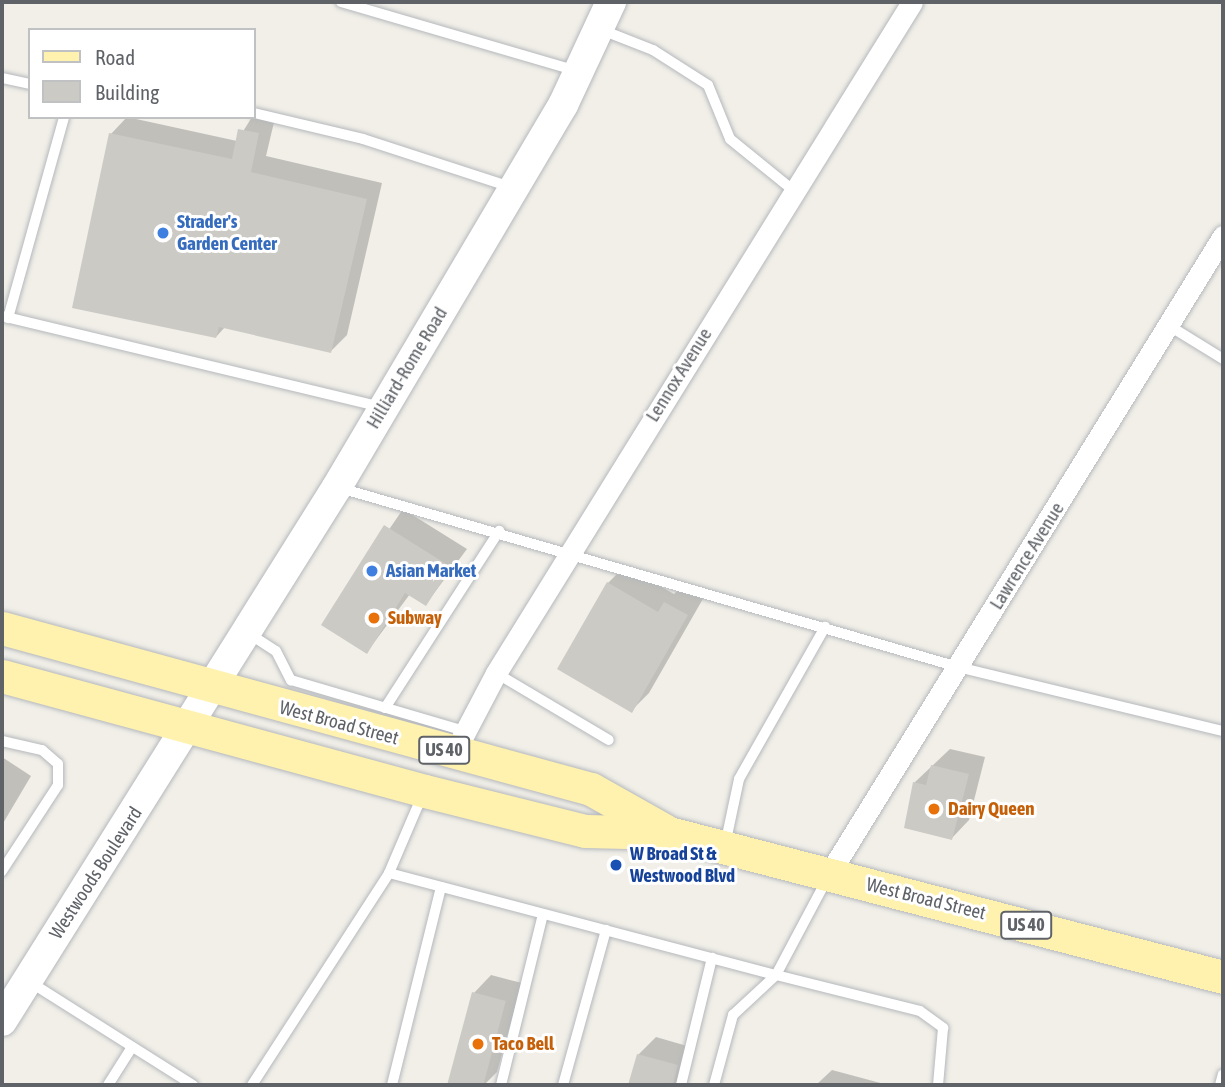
<!DOCTYPE html>
<style>
body{margin:0}
#map{position:relative;width:1225px;height:1087px;overflow:hidden;background:#f1efe8;font-family:"Asap Condensed",sans-serif}
div>[style]{position:absolute}
[style*='--x']{left:calc(var(--x)*1px);top:calc(var(--y)*1px);width:calc(var(--w)*1px);rotate:calc(var(--a)*1deg)}
.shadow>*{inset:0;background:#0003}
.building>*{inset:0;background:#cccac5;transform-origin:0 0}
.roads{filter:drop-shadow(0 0 2px #b5b8bc) drop-shadow(0 0 2px #b5b8bc)}
.lane>*{height:10px;margin:-5px;padding:0 5px;transform-origin:5px;border-radius:5px;background:#fff}
.street>*{height:21px;margin:-10.5px;padding:0 10.5px;transform-origin:10.5px;border-radius:10.5px;background:#fff}
.secondary>*{height:30px;margin:-15px;padding:0 15px;transform-origin:15px;border-radius:15px;background:#fff}
.primary>*{height:33px;margin:-16.5px;padding:0 16.5px;transform-origin:16.5px;border-radius:16.5px;background:#fff2af}
.dots>*{width:19px;height:19px;translate:-50% -50%;box-sizing:border-box;border:4px solid #fff;border-radius:50%}
span{translate:-50% -50%;white-space:nowrap;text-align:center;line-height:1.15;-webkit-text-stroke:6px #fff;paint-order:stroke}
.shield-label span{padding:2px 5px;background:#fff;border:2px solid;border-radius:5px;-webkit-text-stroke-width:0}
.shield-label{font-size:18px;color:#5f6368;font-weight:700}
.shop-label{font-size:19px;color:#366cbe;font-weight:700}
.left{translate:0 -50%;text-align:left}
.street-label{font-size:19px;color:#5f6368}
.food-label{font-size:19px;color:#c56008;font-weight:700}
.transit-label{font-size:19px;color:#164399;font-weight:700}
.frame{position:absolute;inset:0;border:4px solid #5f6368;pointer-events:none}
.legend{position:absolute;left:28px;top:28px;width:228px;height:91px;box-sizing:border-box;background:#fff;border:2px solid #bfc1c3;margin:0;padding:9px 12px;list-style:none;font-size:21px;color:#5f6368}
.legend li{display:flex;align-items:center;gap:14px;height:35px}
.legend b{width:35px;border:2px solid #bfc1c3}
</style>
<div id="map">
<div class="shadow">
<div style="clip-path:polygon(127px 117px,237px 141px,252px 117px,275px 118px,266px 156px,382px 183px,347px 335px,331px 351px,225px 327px,216px 337px,111px 134px)"></div>
<div style="clip-path:polygon(403px 509px,467px 549px,426px 604px,410px 594px,367px 652px,324px 625px)"></div>
<div style="clip-path:polygon(625px 566px,674px 594px,683px 585px,704px 597px,649px 693px,631px 711px,608px 583px)"></div>
<div style="clip-path:polygon(950px 749px,985px 757px,969px 820px,952px 838px,914px 783px)"></div>
<div style="clip-path:polygon(2px 757px,31px 776px,2px 825px)"></div>
<div style="clip-path:polygon(491px 975px,522px 983px,497px 1072px,484px 1085px,450px 1083px,474px 993px)"></div>
<div style="clip-path:polygon(656px 1037px,694px 1048px,684px 1085px,630px 1085px,638px 1055px)"></div>
<div style="clip-path:polygon(832px 1070px,888px 1085px,816px 1085px)"></div>
</div>
<div class="building">
<div style="clip-path:polygon(238px 129px,259px 133px,251px 172px,367px 199px,331px 353px,219px 327px,216px 338px,72px 308px,109px 133px,232px 159px)"></div>
<div style="clip-path:polygon(384px 525px,451px 567px,426px 606px,405px 593px,367px 654px,321px 625px)"></div>
<div style="clip-path:polygon(607px 582px,658px 612px,664px 602px,688px 615px,632px 713px,557px 669px)"></div>
<div style="clip-path:polygon(931px 765px,969px 774px,952px 840px,904px 828px,913px 782px,926px 785px)"></div>
<div style="left:472px;top:992px;width:35px;height:96px;rotate:15deg"></div>
<div style="clip-path:polygon(637px 1054px,678px 1065px,673px 1085px,628px 1085px)"></div>
</div>
<div class="roads">
<div class="lane">
<div style="--x:341;--y:2;--w:246;--a:16.3"></div>
<div style="--x:602;--y:30;--w:55;--a:21.4"></div>
<div style="--x:653;--y:50;--w:65;--a:32.5"></div>
<div style="--x:708;--y:85;--w:58;--a:67.8"></div>
<div style="--x:730;--y:139;--w:82;--a:39.1"></div>
<div style="--x:2;--y:78;--w:29;--a:12"></div>
<div style="--x:254;--y:113;--w:112;--a:13.4"></div>
<div style="--x:363;--y:139;--w:156;--a:18"></div>
<div style="--x:2;--y:316;--w:389;--a:13.5"></div>
<div style="--x:8;--y:318;--w:209;--a:-74.4"></div>
<div style="--x:1168;--y:325;--w:65;--a:31.7"></div>
<div style="--x:340;--y:488;--w:643;--a:16.15"></div>
<div style="--x:958;--y:667;--w:273;--a:13.6"></div>
<div style="--x:248;--y:633;--w:33;--a:33"></div>
<div style="--x:276;--y:651;--w:33;--a:63"></div>
<div style="--x:291;--y:680;--w:180;--a:16.4"></div>
<div style="--x:496;--y:673;--w:131;--a:30.7"></div>
<div style="--x:385;--y:708;--w:211;--a:-57.2"></div>
<div style="--x:2;--y:741;--w:41;--a:12.7"></div>
<div style="--x:42;--y:750;--w:21;--a:41"></div>
<div style="--x:58;--y:764;--w:21;--a:90"></div>
<div style="--x:58;--y:785;--w:103;--a:123.1"></div>
<div style="--x:725;--y:845;--w:67;--a:-78"></div>
<div style="--x:739;--y:779;--w:175;--a:-60.5"></div>
<div style="--x:389;--y:873;--w:400;--a:14.8"></div>
<div style="--x:776;--y:975;--w:109;--a:-62"></div>
<div style="--x:30;--y:982;--w:193;--a:32.3"></div>
<div style="--x:108;--y:1085;--w:45;--a:-57.7"></div>
<div style="--x:252;--y:1085;--w:252;--a:-57.1"></div>
<div style="--x:389;--y:873;--w:84;--a:-66.8"></div>
<div style="--x:392;--y:1085;--w:204;--a:-76.1"></div>
<div style="--x:501;--y:1085;--w:176;--a:-76.2"></div>
<div style="--x:563;--y:1085;--w:161;--a:-74.5"></div>
<div style="--x:681;--y:1085;--w:131;--a:-76.3"></div>
<div style="--x:714;--y:1085;--w:73;--a:-74.8"></div>
<div style="--x:733;--y:1015;--w:59;--a:-42.9"></div>
<div style="--x:776;--y:975;--w:148;--a:14"></div>
<div style="--x:920;--y:1011;--w:29;--a:36"></div>
<div style="--x:943;--y:1028;--w:57;--a:95"></div>
<div style="--x:1220;--y:1085;--w:11;--a:-75"></div>
</div>
<div class="street">
<div style="--x:454;--y:753;--w:90;--a:-62.3"></div>
<div style="--x:496;--y:673;--w:789;--a:-58.2"></div>
<div style="--x:829;--y:874;--w:750;--a:-58.3"></div>
</div>
<div class="secondary">
<div style="--x:2;--y:1021;--w:630;--a:-57.9"></div>
<div style="--x:337;--y:487;--w:444;--a:-59.4"></div>
<div style="--x:563;--y:105;--w:114;--a:-65"></div>
</div>
<div class="primary">
<div style="--x:2;--y:628;--w:611;--a:15.29"></div>
<div style="--x:591;--y:789;--w:84;--a:29.3"></div>
<div style="--x:2;--y:676;--w:438;--a:15.2"></div>
<div style="--x:425;--y:791;--w:165;--a:14"></div>
<div style="--x:585;--y:831;--w:84;--a:1.4"></div>
<div style="--x:669;--y:833;--w:572;--a:14.57"></div>
</div>
</div>
<div class="dots">
<div style="left:163px;top:233px;background:#3f7fe0"></div>
<div style="left:372px;top:571px;background:#3f7fe0"></div>
<div style="left:374px;top:618px;background:#e8710a"></div>
<div style="left:934px;top:809px;background:#e8710a"></div>
<div style="left:616px;top:865px;background:#1a4fb4"></div>
<div style="left:478px;top:1044px;background:#e8710a"></div>
</div>
<div class="shield-label">
<span style="left:444px;top:750px">US 40</span>
<span style="left:1026px;top:925px">US 40</span>
</div>
<div class="shop-label">
<span class="left" style="left:177px;top:233px">Strader's<br>Garden Center</span>
<span class="left" style="left:386px;top:571px">Asian Market</span>
</div>
<div class="street-label">
<span style="left:407px;top:368px;rotate:-59deg">Hilliard-Rome Road</span>
<span style="left:679px;top:375px;rotate:-58deg">Lennox Avenue</span>
<span style="left:1027px;top:556px;rotate:-58deg">Lawrence Avenue</span>
<span style="left:339px;top:723px;rotate:15deg">West Broad Street</span>
<span style="left:96px;top:873px;rotate:-57deg">Westwoods Boulevard</span>
<span style="left:926px;top:899px;rotate:14deg">West Broad Street</span>
</div>
<div class="food-label">
<span class="left" style="left:388px;top:618px">Subway</span>
<span class="left" style="left:948px;top:809px">Dairy Queen</span>
<span class="left" style="left:492px;top:1044px">Taco Bell</span>
</div>
<div class="transit-label">
<span class="left" style="left:630px;top:865px">W Broad St &amp;<br>Westwood Blvd</span>
</div>
<div class="frame"></div>
<ul class="legend">
<li><b style="height:9px;background:#fff2af"></b>Road</li>
<li><b style="height:19px;background:#cccac5"></b>Building</li>
</ul>
</div>
